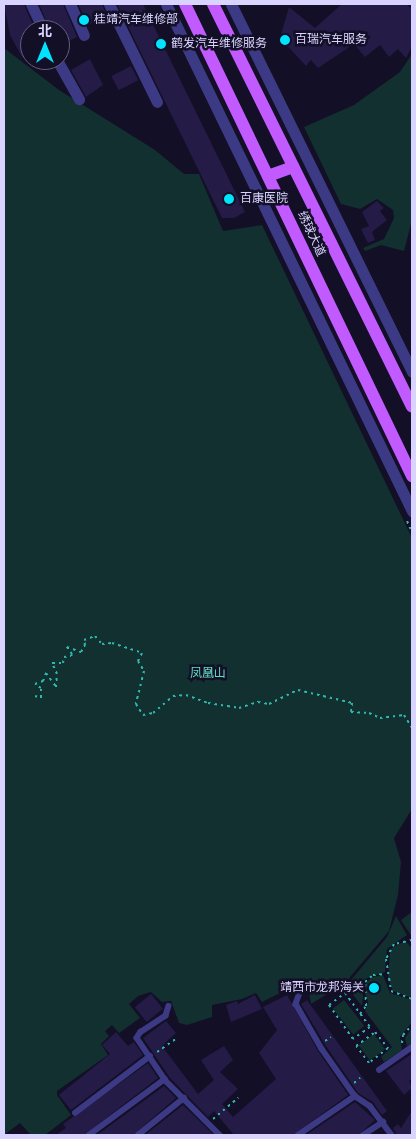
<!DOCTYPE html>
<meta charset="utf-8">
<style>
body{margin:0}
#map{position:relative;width:416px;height:1139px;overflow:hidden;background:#130f26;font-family:"DejaVu Sans","Noto Sans SC",sans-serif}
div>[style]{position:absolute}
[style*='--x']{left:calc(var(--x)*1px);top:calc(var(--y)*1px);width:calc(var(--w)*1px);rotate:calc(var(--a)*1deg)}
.green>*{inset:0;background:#12302f;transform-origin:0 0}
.building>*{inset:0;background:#241b47;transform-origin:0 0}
.path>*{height:2px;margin-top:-1px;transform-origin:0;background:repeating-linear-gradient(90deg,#2fb8b0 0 2.5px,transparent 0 6.5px)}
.lane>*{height:5.5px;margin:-2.75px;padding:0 2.75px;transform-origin:2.75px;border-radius:2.75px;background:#3d3a85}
.street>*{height:11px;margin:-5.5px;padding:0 5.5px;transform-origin:5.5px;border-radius:5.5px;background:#3d3a85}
.primary>*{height:12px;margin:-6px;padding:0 6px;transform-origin:6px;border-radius:6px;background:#c25bff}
.dots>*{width:14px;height:14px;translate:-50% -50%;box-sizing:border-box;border:2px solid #130f26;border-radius:50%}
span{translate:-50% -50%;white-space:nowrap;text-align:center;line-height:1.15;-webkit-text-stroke:5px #130f26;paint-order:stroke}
.poi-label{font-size:12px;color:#d9d4ff}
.left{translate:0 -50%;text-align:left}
.right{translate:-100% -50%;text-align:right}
.street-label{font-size:12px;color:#d9d4ff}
.park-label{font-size:12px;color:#5fe0c0}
.frame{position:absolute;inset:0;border:5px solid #d9d4ff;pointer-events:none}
.north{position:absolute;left:20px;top:20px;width:50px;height:50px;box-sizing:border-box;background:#130f26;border:1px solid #625e7d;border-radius:50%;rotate:0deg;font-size:14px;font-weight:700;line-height:20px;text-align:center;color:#d9d4ff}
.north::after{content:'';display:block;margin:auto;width:18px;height:22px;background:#00e5ff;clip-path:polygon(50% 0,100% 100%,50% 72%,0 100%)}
</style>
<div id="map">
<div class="green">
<div style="clip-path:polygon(4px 48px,59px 90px,155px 150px,184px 174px,199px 174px,223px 231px,262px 225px,412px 538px,412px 809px,394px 838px,401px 862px,398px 895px,389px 931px,345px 983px,311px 1004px,309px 992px,296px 985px,262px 1002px,256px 993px,242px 999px,212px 1005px,212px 1017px,187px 1025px,179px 1023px,171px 1001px,162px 1002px,151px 992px,138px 996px,129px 1004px,140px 1018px,119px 1033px,112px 1025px,105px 1031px,109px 1036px,101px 1044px,108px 1055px,57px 1091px,57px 1095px,71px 1115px,45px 1135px,31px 1135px,20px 1123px,4px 1135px)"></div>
<div style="clip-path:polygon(412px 54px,412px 220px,404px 251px,381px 245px,365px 251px,363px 248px,384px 239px,394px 218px,393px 210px,377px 199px,360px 209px,341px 204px,304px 127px,354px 105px,400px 72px)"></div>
<div style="clip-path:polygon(412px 912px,412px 937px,401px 920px)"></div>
<div style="clip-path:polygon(396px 916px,407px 935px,387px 949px,385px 972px,365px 979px,362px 1006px,346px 986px,387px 937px)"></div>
<div style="clip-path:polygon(405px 941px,412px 948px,412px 998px,393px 991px,388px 978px,390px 949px)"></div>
<div style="clip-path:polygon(383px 975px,390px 993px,412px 1000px,412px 1022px,400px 1037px,402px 1050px,384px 1062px,381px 1057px,392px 1047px,365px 1011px,368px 1002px,365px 993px,367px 982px,372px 977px)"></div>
<div style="left:344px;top:1000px;width:33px;height:14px;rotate:52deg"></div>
<div style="clip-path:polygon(412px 1028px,412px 1043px,407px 1046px,405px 1038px)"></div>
<div style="left:374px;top:1034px;width:19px;height:19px;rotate:54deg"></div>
</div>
<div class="building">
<div style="clip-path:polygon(4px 4px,24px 4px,35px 30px,30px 30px,30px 52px,22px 57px,10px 35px)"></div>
<div style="clip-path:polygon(39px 4px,63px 4px,77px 37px,60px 45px,60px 30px,50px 30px)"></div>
<div style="clip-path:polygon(78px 4px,102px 4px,107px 16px,88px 25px)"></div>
<div style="clip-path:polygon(117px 4px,143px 4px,245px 212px,234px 218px,222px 218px)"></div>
<div style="clip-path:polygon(342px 4px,406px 4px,412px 9px,412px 46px,406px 58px,398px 49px,389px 57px,380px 45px,365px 57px,354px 44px,318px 68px,311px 60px,306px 66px,280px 38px,289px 7px,315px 28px)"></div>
<div style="clip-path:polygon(90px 59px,103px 85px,86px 97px,71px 70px)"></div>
<div style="left:131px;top:66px;width:16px;height:22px;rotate:63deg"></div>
<div style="clip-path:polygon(377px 201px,384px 208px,380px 211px,387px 220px,372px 232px,375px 240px,368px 243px,361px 229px,369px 226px,362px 212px)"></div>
<div style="left:151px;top:994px;width:19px;height:21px;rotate:51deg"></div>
<div style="clip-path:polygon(255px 995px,262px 1009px,231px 1022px,226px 1005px,237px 1001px,238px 1004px)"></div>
<div style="clip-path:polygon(287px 995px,318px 1051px,348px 1095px,293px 1135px,234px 1135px,214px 1111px,208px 1117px,170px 1078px,143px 1038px,166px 1021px,176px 1033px,162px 1046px,198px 1094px,214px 1080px,201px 1060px,224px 1046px,233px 1060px,220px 1072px,238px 1089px,222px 1104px,233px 1117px,276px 1079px,259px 1053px,277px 1030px,263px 1007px)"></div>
<div style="clip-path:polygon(307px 1000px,387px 1111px,382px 1115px,373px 1102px,358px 1093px,326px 1046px,301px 1004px)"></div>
<div style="clip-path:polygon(116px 1032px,128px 1046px,134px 1042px,143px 1055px,71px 1110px,59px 1095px,110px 1054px,102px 1045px)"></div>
<div style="clip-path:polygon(412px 1054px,412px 1078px,409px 1081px,412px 1088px,404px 1095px,386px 1071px)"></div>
<div style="clip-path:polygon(148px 1063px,158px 1078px,84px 1135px,56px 1135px,66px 1128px,63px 1124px)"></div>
<div style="clip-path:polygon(164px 1086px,176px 1098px,133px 1135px,97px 1135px)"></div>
<div style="clip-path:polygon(355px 1102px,375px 1120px,358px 1135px,306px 1135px)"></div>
<div style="clip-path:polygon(183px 1105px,214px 1135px,145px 1135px)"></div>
<div style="clip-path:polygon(412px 1111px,412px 1135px,397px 1135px,393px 1128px,398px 1124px,401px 1128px)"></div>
</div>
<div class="path">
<div style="--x:407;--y:521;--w:12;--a:66"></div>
<div style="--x:35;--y:696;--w:6;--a:18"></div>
<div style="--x:41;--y:698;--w:10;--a:-90"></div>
<div style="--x:41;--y:688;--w:7;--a:-146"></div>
<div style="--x:35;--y:684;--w:9;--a:-21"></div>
<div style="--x:43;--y:681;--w:9;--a:-69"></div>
<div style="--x:46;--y:673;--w:17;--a:54"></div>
<div style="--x:56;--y:687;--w:13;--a:-86"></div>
<div style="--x:57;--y:674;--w:12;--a:-114"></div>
<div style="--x:52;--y:663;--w:11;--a:0"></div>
<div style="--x:63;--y:663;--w:6;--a:-81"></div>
<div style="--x:64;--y:657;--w:7;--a:-8"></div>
<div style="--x:71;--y:656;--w:2;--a:-63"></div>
<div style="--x:72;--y:654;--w:9;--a:-126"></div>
<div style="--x:67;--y:647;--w:15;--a:20"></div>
<div style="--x:81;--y:652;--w:8;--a:-60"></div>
<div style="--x:85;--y:645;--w:5;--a:-101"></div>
<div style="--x:84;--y:640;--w:12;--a:-20"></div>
<div style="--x:95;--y:636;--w:11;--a:49"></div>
<div style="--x:102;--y:644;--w:10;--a:-6"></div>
<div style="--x:112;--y:643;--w:32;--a:18"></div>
<div style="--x:142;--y:653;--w:9;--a:117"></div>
<div style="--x:138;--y:661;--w:12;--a:59"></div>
<div style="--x:144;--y:671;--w:34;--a:104"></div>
<div style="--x:136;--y:704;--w:13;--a:58"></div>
<div style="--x:143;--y:715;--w:10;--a:-11"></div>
<div style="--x:153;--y:713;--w:26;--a:-40"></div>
<div style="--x:173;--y:696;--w:13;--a:-4"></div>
<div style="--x:186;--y:695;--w:23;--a:20"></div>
<div style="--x:208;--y:703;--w:31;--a:9"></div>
<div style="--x:239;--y:708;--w:20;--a:-18"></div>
<div style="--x:258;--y:702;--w:11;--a:10"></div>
<div style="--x:269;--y:704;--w:32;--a:-26"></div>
<div style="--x:298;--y:690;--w:56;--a:13.5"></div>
<div style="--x:352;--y:703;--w:9;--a:96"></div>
<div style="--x:351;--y:712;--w:18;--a:3"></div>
<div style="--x:369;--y:713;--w:12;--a:24"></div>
<div style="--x:380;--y:718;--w:24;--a:-7"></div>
<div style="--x:404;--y:715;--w:15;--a:58"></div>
<div style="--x:412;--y:940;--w:18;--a:167"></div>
<div style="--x:394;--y:944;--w:17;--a:118"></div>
<div style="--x:386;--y:959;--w:32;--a:81"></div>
<div style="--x:391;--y:991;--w:22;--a:21"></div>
<div style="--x:345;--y:993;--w:42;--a:53.7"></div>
<div style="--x:370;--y:1027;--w:21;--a:145"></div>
<div style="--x:353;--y:1039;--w:42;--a:-125.2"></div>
<div style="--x:329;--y:1005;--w:20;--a:-37"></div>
<div style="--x:360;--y:1014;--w:10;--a:-53"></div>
<div style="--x:366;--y:1006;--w:24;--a:-92"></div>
<div style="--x:365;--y:982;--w:11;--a:-41"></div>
<div style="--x:373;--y:975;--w:13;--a:-4"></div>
<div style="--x:375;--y:1032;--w:21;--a:51"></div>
<div style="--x:388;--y:1048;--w:24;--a:142"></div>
<div style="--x:369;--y:1063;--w:21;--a:-127"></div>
<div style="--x:356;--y:1046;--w:24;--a:-36"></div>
<div style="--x:325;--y:1041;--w:7;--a:-34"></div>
<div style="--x:402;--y:1043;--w:8;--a:-83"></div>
<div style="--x:403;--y:1035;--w:13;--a:-48"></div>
<div style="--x:157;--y:1052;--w:24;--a:-35"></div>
<div style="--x:354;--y:1083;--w:8;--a:-40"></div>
<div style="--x:213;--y:1119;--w:33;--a:-40"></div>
</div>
<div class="lane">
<div style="--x:300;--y:993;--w:12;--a:110"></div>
<div style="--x:296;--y:1004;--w:52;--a:60"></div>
<div style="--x:322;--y:1049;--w:57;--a:54.9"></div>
<div style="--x:355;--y:1096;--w:18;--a:34"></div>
<div style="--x:370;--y:1106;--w:36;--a:53"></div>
<div style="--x:169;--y:1006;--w:10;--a:107"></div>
<div style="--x:166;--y:1016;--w:30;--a:147"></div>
<div style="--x:141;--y:1032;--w:7;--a:124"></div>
<div style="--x:137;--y:1038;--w:52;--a:56"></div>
<div style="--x:166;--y:1081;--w:76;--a:45"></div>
<div style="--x:379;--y:1070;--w:40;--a:-34.9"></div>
<div style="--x:75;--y:1113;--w:94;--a:-37.2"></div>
<div style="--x:89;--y:1135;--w:94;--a:-36.4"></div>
<div style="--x:138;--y:1135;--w:59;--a:-38.8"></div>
<div style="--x:298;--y:1135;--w:69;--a:-34.4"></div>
<div style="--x:363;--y:1135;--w:24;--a:-33"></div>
</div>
<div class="street">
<div style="--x:31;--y:4;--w:29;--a:65"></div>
<div style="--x:70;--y:4;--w:34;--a:66"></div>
<div style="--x:109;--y:4;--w:109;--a:63.9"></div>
<div style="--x:166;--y:4;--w:564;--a:64.12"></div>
<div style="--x:231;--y:4;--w:410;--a:63.8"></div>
<div style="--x:57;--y:60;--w:45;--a:60.6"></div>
</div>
<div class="primary">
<div style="--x:185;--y:4;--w:524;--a:64.32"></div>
<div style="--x:213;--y:4;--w:449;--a:63.7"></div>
<div style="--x:268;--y:176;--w:27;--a:-20"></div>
</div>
<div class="dots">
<div style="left:84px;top:20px;background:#00e5ff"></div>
<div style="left:285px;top:40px;background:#00e5ff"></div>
<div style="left:161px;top:44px;background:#00e5ff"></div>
<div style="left:229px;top:199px;background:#00e5ff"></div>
<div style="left:374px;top:988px;background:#00e5ff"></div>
</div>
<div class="poi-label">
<span class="left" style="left:94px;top:20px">桂靖汽车维修部</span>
<span class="left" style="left:295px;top:40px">百瑞汽车服务</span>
<span class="left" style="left:171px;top:44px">鹤发汽车维修服务</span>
<span class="left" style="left:240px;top:199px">百康医院</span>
<span class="right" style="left:364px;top:988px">靖西市龙邦海关</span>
</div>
<div class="street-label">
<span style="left:311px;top:234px;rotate:65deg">绣球大道</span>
</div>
<div class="park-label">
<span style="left:208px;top:674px">凤凰山</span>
</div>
<div class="frame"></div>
<div class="north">北</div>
</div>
